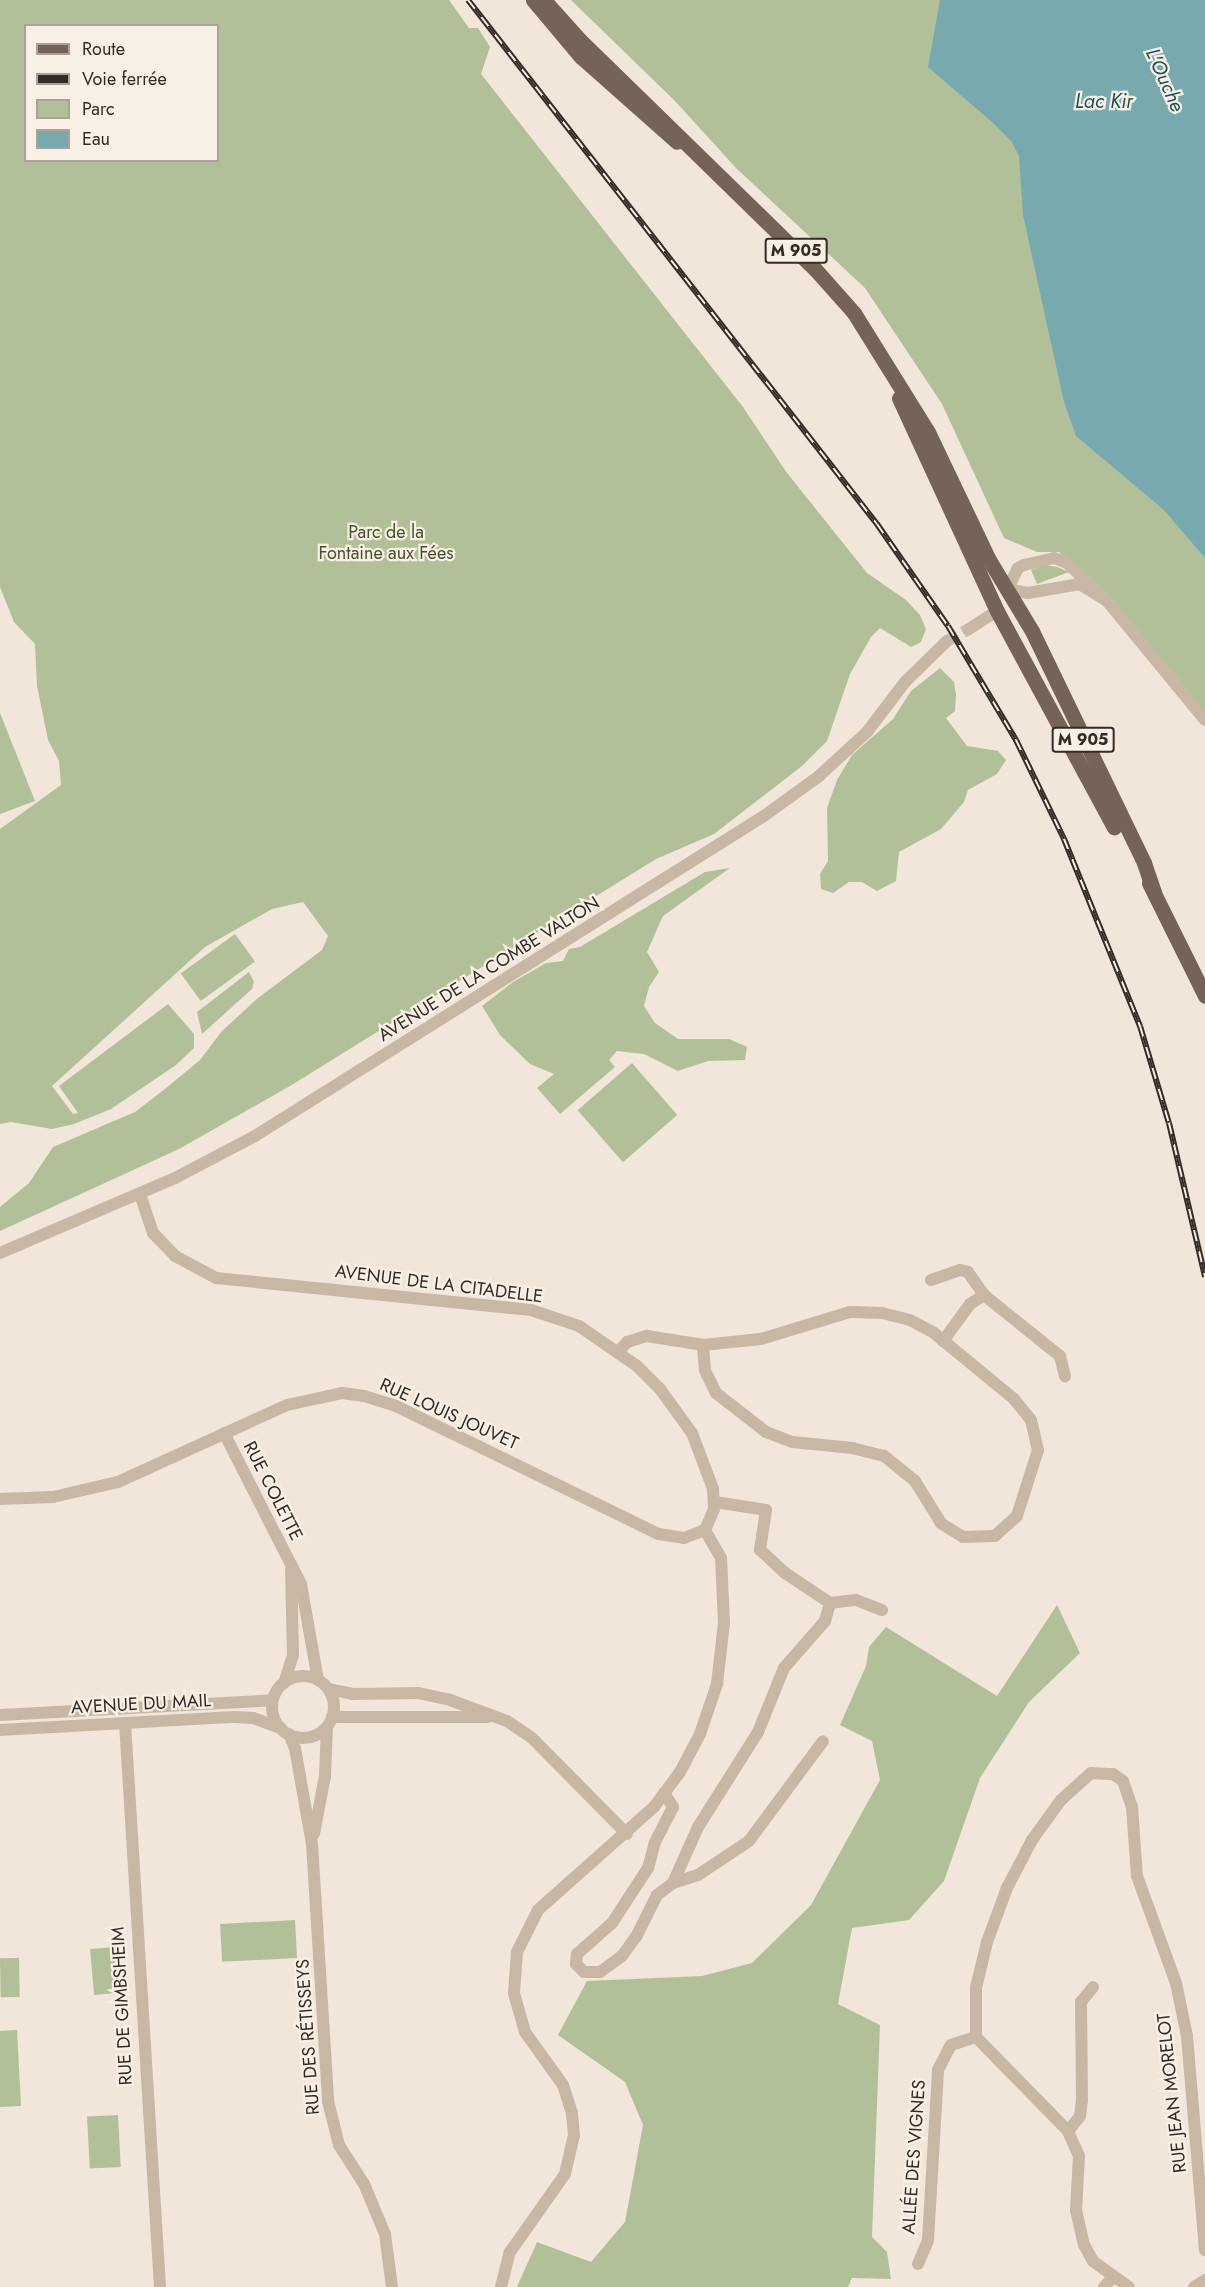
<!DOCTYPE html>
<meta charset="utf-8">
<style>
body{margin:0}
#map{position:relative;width:1205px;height:2287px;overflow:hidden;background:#f1e6d9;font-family:Jost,sans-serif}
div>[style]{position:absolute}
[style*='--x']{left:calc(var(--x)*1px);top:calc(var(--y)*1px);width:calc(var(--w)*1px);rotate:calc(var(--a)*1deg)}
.green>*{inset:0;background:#b1c099;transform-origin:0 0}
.water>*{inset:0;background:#78a9ae}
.street-tunnel>*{height:12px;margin-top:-6px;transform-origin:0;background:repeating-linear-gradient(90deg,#cbc1b5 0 12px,transparent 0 18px)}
.street>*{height:12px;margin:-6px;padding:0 6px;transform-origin:6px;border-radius:6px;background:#c9b7a5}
.street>.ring{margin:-6px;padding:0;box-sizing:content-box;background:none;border:12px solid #c9b7a5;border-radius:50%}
.primary>*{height:15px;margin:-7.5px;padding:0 7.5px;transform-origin:7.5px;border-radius:7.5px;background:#766357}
.rail>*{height:6px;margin-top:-3px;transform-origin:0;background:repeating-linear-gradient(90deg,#f9f0e5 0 11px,#342b26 0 22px);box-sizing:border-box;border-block:2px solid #342b26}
span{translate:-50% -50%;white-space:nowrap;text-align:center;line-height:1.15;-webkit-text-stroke:4.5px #f9f0e5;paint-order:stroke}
.shield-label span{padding:2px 4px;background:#f9f0e5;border:2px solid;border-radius:4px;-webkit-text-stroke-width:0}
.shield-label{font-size:16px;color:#342b26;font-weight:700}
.park-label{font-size:18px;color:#42522a}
.street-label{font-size:18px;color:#342b26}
.water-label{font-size:20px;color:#1c5055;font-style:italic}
.legend{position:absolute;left:24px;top:24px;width:195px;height:138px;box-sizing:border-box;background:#f9f0e5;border:2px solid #aaa199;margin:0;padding:8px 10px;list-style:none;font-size:18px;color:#342b26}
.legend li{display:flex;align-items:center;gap:12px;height:30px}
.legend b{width:30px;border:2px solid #aaa199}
</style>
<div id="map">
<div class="green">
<div style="clip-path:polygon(evenodd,0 0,449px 0,469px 28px,478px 28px,490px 47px,481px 74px,743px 407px,787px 473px,867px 573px,906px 600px,920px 615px,926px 629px,921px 642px,911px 647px,880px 628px,871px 637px,850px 674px,827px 741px,802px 766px,714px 834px,656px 859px,290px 1086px,179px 1149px,0 1231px,0 1207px,29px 1183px,53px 1147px,135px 1112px,165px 1089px,200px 1060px,222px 1031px,258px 998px,322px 950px,328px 936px,303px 902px,272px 909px,205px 947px,52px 1086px,73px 1114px,78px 1113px,59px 1086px,168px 1004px,194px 1034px,194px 1048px,176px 1065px,111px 1109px,74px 1124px,52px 1129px,11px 1122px,0 1124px,0 829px,61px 785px,59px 761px,48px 740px,37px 686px,35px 644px,14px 622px,0 587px,0 0,26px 26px,218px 26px,218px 160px,26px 160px,26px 26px)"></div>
<div style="clip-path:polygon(571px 0,1205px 0,1205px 714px,1059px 552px,1037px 552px,1004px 538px,942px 404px,865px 288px,737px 169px,675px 101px)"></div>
<div style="clip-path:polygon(1045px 565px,1057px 567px,1069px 572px,1037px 584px,1031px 570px)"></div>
<div style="clip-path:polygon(940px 668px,954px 682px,956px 695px,955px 711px,946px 718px,967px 746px,998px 751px,1006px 760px,997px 774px,968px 790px,964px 802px,941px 829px,899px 852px,896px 881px,877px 891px,862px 882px,849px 882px,833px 893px,821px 889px,820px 874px,828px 861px,827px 808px,837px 780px,852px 755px,893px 719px,911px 691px)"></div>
<div style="clip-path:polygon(0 713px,35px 801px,0 814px)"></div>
<div style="clip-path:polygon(730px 868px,663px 916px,647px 952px,659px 972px,649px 987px,644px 1006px,655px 1023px,678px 1039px,729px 1039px,747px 1047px,745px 1060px,708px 1061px,678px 1071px,644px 1054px,617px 1051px,609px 1060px,615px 1067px,560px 1114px,537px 1088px,554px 1074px,530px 1064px,500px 1035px,482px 1006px,513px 982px,546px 963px,563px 961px,569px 949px,580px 947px,705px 872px)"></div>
<div style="left:235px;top:934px;width:34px;height:67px;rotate:54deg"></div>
<div style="clip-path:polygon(249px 972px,254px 982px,252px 989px,202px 1034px,197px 1012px)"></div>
<div style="left:632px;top:1063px;width:69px;height:72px;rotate:49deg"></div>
<div style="clip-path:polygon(1057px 1605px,1080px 1653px,1029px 1702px,980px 1778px,944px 1881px,909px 1920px,852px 1928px,838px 2004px,880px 2025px,872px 2237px,887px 2252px,891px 2279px,852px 2278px,848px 2287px,517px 2287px,537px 2242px,591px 2262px,625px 2222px,643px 2125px,625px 2082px,558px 2035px,587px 1981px,702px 1976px,752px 1963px,811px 1905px,880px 1780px,872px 1741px,840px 1725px,866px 1666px,869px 1647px,886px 1627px,997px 1696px)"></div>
<div style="left:295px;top:1920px;width:38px;height:75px;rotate:87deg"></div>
<div style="left:114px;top:1947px;width:46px;height:24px;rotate:85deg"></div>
<div style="left:19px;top:1958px;width:39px;height:19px;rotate:89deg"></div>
<div style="clip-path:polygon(17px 2030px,21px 2106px,0 2107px,0 2031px)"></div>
<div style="left:118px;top:2115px;width:52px;height:31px;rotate:87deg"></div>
</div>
<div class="water">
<div style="clip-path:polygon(940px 0,1205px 0,1205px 558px,1164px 510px,1076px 436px,1064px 402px,1023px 215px,1019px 156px,1012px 142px,992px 122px,928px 67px)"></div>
</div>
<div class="street-tunnel">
<div style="--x:947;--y:641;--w:25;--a:-29"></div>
</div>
<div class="street">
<div style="--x:1107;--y:601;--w:32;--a:-148"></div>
<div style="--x:1080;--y:584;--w:53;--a:170.2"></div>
<div style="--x:1028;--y:593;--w:20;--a:-169"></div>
<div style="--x:1008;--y:589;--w:23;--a:-65"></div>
<div style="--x:1018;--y:568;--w:7;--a:-27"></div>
<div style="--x:1024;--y:565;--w:31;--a:-13"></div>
<div style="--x:1054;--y:558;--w:14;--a:21"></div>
<div style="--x:1067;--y:563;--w:55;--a:43.5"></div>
<div style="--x:1107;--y:601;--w:154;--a:50.5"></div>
<div style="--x:969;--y:629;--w:33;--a:-33"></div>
<div style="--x:140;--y:1194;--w:41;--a:71.6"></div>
<div style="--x:153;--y:1233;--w:32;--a:46"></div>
<div style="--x:175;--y:1256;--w:47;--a:28.2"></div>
<div style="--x:216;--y:1278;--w:317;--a:5.8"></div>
<div style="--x:531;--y:1310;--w:51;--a:18.4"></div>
<div style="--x:579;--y:1326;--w:70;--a:34.6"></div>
<div style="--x:637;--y:1366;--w:33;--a:45"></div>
<div style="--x:660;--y:1389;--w:54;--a:54"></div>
<div style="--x:692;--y:1433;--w:60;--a:69.4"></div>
<div style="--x:713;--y:1489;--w:20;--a:87"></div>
<div style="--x:714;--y:1509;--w:23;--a:113"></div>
<div style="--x:0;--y:1253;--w:193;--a:-23.2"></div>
<div style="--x:177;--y:1177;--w:88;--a:-27.7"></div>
<div style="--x:255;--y:1136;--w:601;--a:-32.16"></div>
<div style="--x:764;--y:816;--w:68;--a:-36"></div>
<div style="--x:819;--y:776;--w:65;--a:-42.5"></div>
<div style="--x:867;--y:732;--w:63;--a:-52.8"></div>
<div style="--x:905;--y:682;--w:59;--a:-44.3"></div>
<div style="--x:931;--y:1280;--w:31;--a:-19"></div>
<div style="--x:960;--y:1270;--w:8;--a:14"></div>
<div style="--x:968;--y:1272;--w:28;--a:55"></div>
<div style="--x:984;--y:1295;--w:17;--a:147"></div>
<div style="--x:970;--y:1304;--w:46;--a:126.1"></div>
<div style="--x:984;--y:1295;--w:97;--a:38.8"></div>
<div style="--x:1060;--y:1356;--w:21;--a:76"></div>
<div style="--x:619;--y:1351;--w:12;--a:-48"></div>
<div style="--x:627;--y:1342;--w:21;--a:-17"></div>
<div style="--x:647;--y:1336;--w:57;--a:9.1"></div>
<div style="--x:703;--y:1345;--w:58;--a:-5.9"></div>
<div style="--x:761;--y:1339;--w:93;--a:-16.9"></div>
<div style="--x:850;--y:1312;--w:32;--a:2"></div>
<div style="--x:882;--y:1313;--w:29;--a:14"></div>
<div style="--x:910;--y:1320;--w:27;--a:28"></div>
<div style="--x:934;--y:1333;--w:104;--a:39.5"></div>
<div style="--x:1014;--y:1399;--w:27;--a:51"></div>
<div style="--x:1031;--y:1420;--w:31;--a:77"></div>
<div style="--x:1038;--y:1450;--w:69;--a:107.7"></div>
<div style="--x:1017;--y:1516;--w:30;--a:138"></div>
<div style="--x:995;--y:1536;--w:32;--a:178"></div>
<div style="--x:963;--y:1537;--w:26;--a:-148"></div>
<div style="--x:941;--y:1523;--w:49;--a:-121.8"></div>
<div style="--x:915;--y:1481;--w:40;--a:-141"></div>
<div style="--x:884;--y:1456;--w:32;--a:-166"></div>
<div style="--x:853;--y:1448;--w:61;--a:-174.4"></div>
<div style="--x:792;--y:1442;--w:28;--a:-159"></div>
<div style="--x:766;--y:1432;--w:63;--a:-142"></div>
<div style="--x:716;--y:1393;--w:25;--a:-116"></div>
<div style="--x:705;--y:1370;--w:25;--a:-95"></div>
<div style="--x:224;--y:1433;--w:169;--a:63"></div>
<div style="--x:301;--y:1584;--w:97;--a:80"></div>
<div style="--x:0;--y:1499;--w:53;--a:-2.2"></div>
<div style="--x:53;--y:1497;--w:67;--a:-13"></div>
<div style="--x:118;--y:1482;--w:186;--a:-24.5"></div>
<div style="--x:287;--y:1405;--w:56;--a:-12.3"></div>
<div style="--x:342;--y:1393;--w:22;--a:8"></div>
<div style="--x:364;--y:1396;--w:34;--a:17"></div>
<div style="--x:396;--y:1406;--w:292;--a:26"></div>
<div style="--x:659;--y:1534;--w:25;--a:9"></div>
<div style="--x:684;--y:1538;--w:22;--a:-21"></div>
<div style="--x:830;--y:1603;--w:26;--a:-7"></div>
<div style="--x:856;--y:1600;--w:28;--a:21"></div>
<div class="ring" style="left:272px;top:1676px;width:50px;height:50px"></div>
<div style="--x:284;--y:1683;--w:29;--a:-72"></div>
<div style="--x:293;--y:1655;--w:85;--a:-91.3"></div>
<div style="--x:329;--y:1689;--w:24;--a:12"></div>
<div style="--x:352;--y:1694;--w:66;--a:-0.9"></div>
<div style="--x:418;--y:1693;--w:33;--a:12"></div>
<div style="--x:450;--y:1700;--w:61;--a:20.2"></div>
<div style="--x:507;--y:1721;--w:30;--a:34"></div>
<div style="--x:532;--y:1738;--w:135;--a:45.3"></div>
<div style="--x:0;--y:1715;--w:273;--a:-3.1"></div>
<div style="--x:332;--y:1717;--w:156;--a:0"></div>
<div style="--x:125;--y:1723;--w:565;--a:86.45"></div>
<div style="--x:0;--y:1730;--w:235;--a:-3.2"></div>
<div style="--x:235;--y:1717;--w:18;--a:3"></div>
<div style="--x:253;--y:1718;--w:30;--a:20"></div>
<div style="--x:289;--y:1734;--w:15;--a:67"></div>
<div style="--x:295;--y:1748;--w:97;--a:80"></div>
<div style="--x:312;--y:1844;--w:257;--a:86.4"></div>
<div style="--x:328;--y:2101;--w:45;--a:76"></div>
<div style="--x:339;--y:2145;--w:46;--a:57.3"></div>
<div style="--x:364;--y:2184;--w:54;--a:67.2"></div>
<div style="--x:385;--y:2234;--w:53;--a:82.5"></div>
<div style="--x:664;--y:1793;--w:17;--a:57"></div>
<div style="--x:673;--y:1807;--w:39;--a:117"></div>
<div style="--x:655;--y:1842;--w:27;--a:105"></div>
<div style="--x:648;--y:1868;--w:66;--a:123.2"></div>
<div style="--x:612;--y:1923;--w:47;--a:138.5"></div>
<div style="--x:577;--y:1954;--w:10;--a:96"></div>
<div style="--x:576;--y:1964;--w:11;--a:45"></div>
<div style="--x:584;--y:1972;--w:16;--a:0"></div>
<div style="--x:600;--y:1972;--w:27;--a:-36"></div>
<div style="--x:622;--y:1956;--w:24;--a:-54"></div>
<div style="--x:636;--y:1937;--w:47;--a:-63.4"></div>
<div style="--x:657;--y:1895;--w:20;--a:-37"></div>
<div style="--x:673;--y:1883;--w:26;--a:-18"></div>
<div style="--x:698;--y:1875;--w:61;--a:-33.7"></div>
<div style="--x:749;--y:1841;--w:124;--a:-53.5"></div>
<div style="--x:314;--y:1834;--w:59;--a:-79.3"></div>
<div style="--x:325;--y:1776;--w:49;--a:-87.7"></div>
<div style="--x:673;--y:1883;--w:61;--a:-65.9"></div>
<div style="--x:698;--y:1827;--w:112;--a:-57.7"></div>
<div style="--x:758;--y:1732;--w:69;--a:-67.9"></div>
<div style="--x:784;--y:1668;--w:62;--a:-48.9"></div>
<div style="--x:825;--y:1621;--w:19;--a:-74"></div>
<div style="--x:830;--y:1603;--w:54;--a:-146.3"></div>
<div style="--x:785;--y:1573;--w:34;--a:-137"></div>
<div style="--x:760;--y:1550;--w:40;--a:-81.5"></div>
<div style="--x:766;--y:1510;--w:52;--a:-171.1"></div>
<div style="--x:1068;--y:2131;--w:19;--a:-51"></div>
<div style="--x:1080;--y:2116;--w:17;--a:-83"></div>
<div style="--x:1082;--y:2099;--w:97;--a:-90.6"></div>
<div style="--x:1081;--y:2002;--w:19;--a:-51"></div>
<div style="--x:918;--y:2264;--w:26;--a:-67"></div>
<div style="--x:928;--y:2240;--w:170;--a:-86.6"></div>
<div style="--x:938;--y:2070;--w:28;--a:-63"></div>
<div style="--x:951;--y:2045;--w:26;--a:-18"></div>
<div style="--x:501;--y:2287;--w:36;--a:-76"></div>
<div style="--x:510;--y:2252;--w:95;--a:-54.8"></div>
<div style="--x:565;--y:2174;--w:39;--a:-77"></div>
<div style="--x:574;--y:2136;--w:23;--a:-95"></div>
<div style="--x:572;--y:2113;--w:29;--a:-108"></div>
<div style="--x:563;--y:2085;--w:65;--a:-125.6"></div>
<div style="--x:525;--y:2032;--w:41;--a:-105.8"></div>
<div style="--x:514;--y:1993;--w:41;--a:-85.8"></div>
<div style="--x:517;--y:1952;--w:47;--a:-63.4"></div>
<div style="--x:538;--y:1910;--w:155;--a:-41.6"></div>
<div style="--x:654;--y:1807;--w:44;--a:-53.4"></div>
<div style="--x:680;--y:1772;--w:43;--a:-62.2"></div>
<div style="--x:700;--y:1734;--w:53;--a:-71.2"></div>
<div style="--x:717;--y:1684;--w:61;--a:-83.5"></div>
<div style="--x:724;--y:1623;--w:65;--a:-92.6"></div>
<div style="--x:721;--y:1558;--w:32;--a:-120"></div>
<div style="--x:1104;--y:2287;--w:12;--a:-48"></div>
<div style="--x:1129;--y:2287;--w:44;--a:-144.2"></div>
<div style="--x:1093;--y:2261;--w:18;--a:-119"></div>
<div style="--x:1084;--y:2245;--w:35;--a:-103"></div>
<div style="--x:1076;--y:2211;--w:55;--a:-86.9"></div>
<div style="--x:1079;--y:2156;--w:27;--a:-114"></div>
<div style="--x:1068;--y:2131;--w:132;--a:-134.4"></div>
<div style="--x:976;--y:2037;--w:49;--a:-90"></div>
<div style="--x:976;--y:1988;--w:47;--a:-76.6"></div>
<div style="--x:987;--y:1942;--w:58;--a:-69.7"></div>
<div style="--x:1007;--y:1888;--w:54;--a:-62.5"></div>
<div style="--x:1032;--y:1840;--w:49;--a:-54.1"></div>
<div style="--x:1061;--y:1800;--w:40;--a:-42"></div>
<div style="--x:1091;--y:1773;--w:22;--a:3"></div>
<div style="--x:1113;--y:1774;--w:12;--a:35"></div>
<div style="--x:1123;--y:1781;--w:28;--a:71"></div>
<div style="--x:1132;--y:1807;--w:69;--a:85.9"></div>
<div style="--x:1137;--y:1876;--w:114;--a:70"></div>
<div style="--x:1176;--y:1983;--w:54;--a:78.3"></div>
<div style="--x:1187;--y:2036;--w:215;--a:85.2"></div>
<div style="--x:1194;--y:2287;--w:13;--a:-32"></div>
</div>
<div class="primary">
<div style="--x:533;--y:0;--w:75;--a:49.9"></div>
<div style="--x:581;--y:57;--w:128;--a:41.5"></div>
<div style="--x:544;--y:0;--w:52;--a:48.1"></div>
<div style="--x:579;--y:39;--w:330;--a:44.3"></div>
<div style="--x:815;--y:269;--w:59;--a:48.4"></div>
<div style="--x:854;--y:313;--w:140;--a:58.1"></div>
<div style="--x:928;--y:432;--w:140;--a:64.5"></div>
<div style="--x:988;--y:558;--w:85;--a:58.9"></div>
<div style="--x:1032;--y:631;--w:258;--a:64.2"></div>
<div style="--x:1144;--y:863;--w:31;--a:71"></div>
<div style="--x:899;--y:398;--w:234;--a:65.3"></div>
<div style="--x:997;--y:611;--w:246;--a:61.6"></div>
<div style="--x:1149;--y:883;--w:126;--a:63.6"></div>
</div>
<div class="rail">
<div style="--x:468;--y:0;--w:665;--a:52.03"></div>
<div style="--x:877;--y:524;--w:124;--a:55.2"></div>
<div style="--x:948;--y:626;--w:133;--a:59.2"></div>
<div style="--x:1016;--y:740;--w:110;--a:64.1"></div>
<div style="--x:1064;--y:839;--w:202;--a:67.9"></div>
<div style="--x:1140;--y:1026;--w:101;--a:73.4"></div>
<div style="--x:1169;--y:1123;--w:158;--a:76.8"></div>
</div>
<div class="shield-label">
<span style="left:796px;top:251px">M 905</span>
<span style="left:1083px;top:740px">M 905</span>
</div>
<div class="park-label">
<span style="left:386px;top:543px">Parc de la<br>Fontaine aux Fées</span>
</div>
<div class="street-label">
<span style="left:489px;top:969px;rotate:-32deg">AVENUE DE LA COMBE VALTON</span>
<span style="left:439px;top:1284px;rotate:7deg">AVENUE DE LA CITADELLE</span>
<span style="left:449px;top:1414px;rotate:24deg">RUE LOUIS JOUVET</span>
<span style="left:273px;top:1491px;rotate:63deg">RUE COLETTE</span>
<span style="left:141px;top:1704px;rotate:-3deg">AVENUE DU MAIL</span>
<span style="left:122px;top:2006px;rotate:-93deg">RUE DE GIMBSHEIM</span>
<span style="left:308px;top:2037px;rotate:-94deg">RUE DES RÉTISSEYS</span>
<span style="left:1172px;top:2093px;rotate:-96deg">RUE JEAN MORELOT</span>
<span style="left:914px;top:2157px;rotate:-86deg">ALLÉE DES VIGNES</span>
</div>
<div class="water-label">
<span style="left:1165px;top:80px;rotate:66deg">L'Ouche</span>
<span style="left:1104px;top:101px">Lac Kir</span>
</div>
<ul class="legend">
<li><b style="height:8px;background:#766357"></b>Route</li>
<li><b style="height:8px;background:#342b26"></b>Voie ferrée</li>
<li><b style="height:16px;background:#b1c099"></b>Parc</li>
<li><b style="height:16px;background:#78a9ae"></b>Eau</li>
</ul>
</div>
